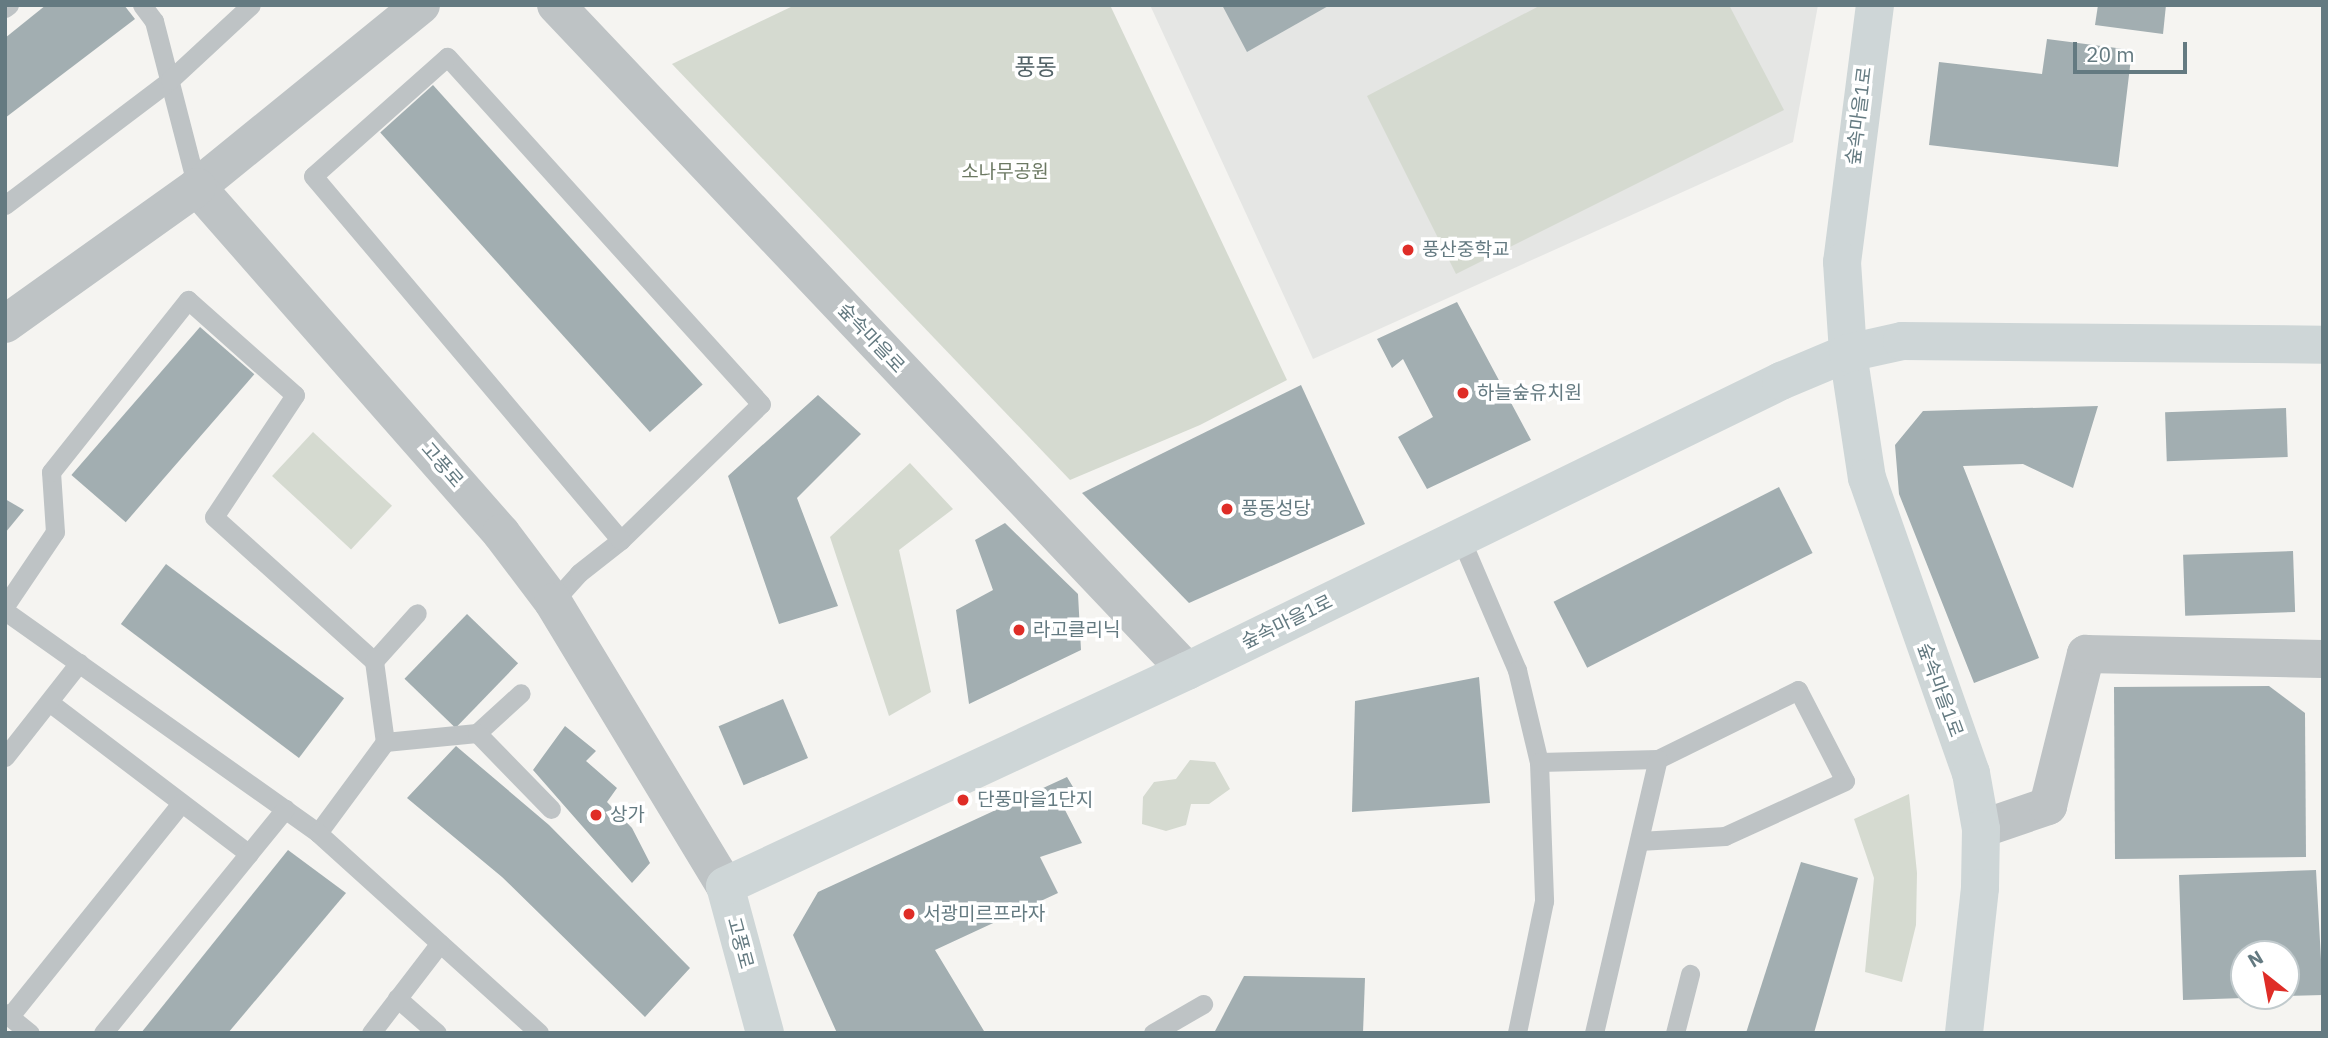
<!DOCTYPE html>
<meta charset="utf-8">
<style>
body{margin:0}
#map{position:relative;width:2328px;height:1038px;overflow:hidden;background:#f5f4f1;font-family:"IBM Plex Sans","Noto Sans KR",sans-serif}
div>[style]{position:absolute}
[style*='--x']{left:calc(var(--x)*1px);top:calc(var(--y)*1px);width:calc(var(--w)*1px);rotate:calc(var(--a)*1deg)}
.built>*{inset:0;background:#e5e6e4}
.green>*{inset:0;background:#d5dad0;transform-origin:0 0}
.building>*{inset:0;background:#a2aeb1;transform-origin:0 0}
.lane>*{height:19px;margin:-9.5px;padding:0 9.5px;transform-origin:9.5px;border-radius:9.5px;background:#bec3c5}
.street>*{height:38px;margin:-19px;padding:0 19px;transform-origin:19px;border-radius:19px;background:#bec3c5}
.secondary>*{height:38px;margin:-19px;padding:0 19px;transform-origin:19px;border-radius:19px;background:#ced6d7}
.dots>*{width:19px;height:19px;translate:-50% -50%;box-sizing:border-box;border:4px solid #fff;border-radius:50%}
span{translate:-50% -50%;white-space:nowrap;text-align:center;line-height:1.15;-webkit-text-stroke:7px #fff;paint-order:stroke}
.street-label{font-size:19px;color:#647a81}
.park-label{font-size:19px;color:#6c7963}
.poi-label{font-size:19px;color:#647a81}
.left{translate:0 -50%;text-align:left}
.quarter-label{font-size:23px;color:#526267}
.frame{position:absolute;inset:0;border:7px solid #647a81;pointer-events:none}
.north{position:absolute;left:2230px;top:940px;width:70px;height:70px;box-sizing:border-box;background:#fff;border:2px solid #c1cacd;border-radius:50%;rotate:329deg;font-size:19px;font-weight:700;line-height:28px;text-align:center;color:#647a81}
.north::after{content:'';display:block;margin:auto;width:24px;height:32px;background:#df2d27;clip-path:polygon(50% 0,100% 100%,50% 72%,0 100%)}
.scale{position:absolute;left:2073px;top:42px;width:114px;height:32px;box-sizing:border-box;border:4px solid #647a81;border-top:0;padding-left:9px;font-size:21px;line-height:24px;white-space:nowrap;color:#647a81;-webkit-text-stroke:5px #fff;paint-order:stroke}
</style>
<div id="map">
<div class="built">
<div style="clip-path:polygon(1150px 5px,1818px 5px,1793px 142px,1313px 359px)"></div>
</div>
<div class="green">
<div style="clip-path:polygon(795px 5px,1110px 5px,1287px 380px,1200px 425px,1070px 480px,672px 64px)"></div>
<div style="clip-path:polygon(1541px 5px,1729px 5px,1784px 110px,1456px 274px,1367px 96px)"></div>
<div style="left:313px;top:432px;width:108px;height:60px;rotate:43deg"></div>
<div style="clip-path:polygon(910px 463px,953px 509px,899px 550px,931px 692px,889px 716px,830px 537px)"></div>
<div style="clip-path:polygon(1190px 760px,1215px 762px,1230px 789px,1209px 804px,1191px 804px,1186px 825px,1166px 831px,1142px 824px,1143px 797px,1154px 782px,1176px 779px)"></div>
<div style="clip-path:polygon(1909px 794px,1917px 873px,1916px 925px,1902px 982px,1865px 972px,1874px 878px,1854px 819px)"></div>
</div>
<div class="building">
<div style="clip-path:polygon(46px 5px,124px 5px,135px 19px,5px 118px,5px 38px)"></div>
<div style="clip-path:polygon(1222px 5px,1330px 5px,1247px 52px)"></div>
<div style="clip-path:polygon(2098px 5px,2166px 5px,2163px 34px,2095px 25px)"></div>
<div style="clip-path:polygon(2047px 39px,2132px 50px,2118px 167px,1929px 145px,1939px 62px,2042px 74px)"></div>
<div style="left:433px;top:85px;width:403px;height:71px;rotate:48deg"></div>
<div style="clip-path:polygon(1457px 302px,1531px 440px,1427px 489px,1398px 437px,1433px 417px,1403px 359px,1392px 368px,1377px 339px)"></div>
<div style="left:200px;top:327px;width:72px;height:196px;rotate:41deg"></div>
<div style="clip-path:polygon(1301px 385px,1365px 524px,1189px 603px,1082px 493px)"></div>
<div style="clip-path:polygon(818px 395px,861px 434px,797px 498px,838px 606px,779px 624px,728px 476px)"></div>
<div style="clip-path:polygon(2098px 406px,2073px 488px,2023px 464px,1963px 466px,2039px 658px,1974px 683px,1899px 494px,1895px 445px,1923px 411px)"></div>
<div style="left:2286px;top:408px;width:49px;height:121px;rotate:88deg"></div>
<div style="left:1779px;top:487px;width:74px;height:253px;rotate:63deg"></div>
<div style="clip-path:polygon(5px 499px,24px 510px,5px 533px)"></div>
<div style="clip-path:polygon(1005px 523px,1078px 594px,1081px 650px,969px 704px,956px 610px,993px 590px,975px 540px)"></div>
<div style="left:2293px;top:551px;width:61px;height:110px;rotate:88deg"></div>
<div style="left:166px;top:564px;width:223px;height:75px;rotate:37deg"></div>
<div style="left:467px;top:614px;width:71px;height:90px;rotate:44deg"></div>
<div style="clip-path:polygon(1479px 677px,1490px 803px,1352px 812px,1355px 701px)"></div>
<div style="clip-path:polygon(2269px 686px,2305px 713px,2306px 857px,2115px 859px,2114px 687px)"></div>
<div style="left:783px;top:699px;width:64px;height:70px;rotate:67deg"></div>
<div style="clip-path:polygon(565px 726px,596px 751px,586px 761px,617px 788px,607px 802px,632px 828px,650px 863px,632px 883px,533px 770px)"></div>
<div style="clip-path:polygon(456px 746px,549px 825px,690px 968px,645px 1017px,502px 877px,407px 798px)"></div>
<div style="clip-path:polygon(1067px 777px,1082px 802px,1065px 810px,1082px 843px,1040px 857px,1058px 893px,935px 950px,984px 1031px,837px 1033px,793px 935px,818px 892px)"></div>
<div style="clip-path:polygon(288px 850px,346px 893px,228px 1033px,141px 1033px)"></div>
<div style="clip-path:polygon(1801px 862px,1858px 878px,1814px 1033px,1746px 1033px)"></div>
<div style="clip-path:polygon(2316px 870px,2323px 995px,2286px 996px,2286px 954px,2244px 954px,2244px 998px,2183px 1000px,2179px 875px)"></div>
<div style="clip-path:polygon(1244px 976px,1365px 978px,1363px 1033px,1214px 1033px)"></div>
</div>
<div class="lane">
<div style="--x:142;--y:5;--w:20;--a:53"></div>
<div style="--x:154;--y:21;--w:171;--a:75.5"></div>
<div style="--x:5;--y:8;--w:5;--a:-37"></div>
<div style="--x:5;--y:205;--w:207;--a:-37.1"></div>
<div style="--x:170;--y:80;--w:110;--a:-42.8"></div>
<div style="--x:1460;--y:537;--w:145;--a:66.8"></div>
<div style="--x:1517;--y:670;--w:95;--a:76.6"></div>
<div style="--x:1539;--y:762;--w:139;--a:87.9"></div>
<div style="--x:1544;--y:901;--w:135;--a:101.6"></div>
<div style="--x:553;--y:602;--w:39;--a:-48"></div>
<div style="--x:579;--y:573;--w:53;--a:-38.2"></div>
<div style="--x:621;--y:540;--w:195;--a:-44.2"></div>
<div style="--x:761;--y:404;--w:468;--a:-132.1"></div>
<div style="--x:447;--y:57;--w:179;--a:138.4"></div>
<div style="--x:313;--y:176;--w:477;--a:49.8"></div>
<div style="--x:5;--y:606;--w:89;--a:-56"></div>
<div style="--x:55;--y:532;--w:60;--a:-93.8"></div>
<div style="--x:51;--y:472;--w:220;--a:-51.5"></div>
<div style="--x:188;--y:300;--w:143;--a:41.6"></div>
<div style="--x:295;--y:395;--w:146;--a:123.6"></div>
<div style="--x:214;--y:517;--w:215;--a:42"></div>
<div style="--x:374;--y:661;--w:82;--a:82.3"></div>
<div style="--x:385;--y:742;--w:113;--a:126.4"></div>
<div style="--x:5;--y:611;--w:384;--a:35.3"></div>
<div style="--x:318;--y:833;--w:298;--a:42.1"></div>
<div style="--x:374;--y:661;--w:64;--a:-48.1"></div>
<div style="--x:49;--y:702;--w:251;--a:37.2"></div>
<div style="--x:477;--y:733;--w:59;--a:-42.3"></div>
<div style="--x:385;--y:742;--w:92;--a:-5.6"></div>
<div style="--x:477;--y:733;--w:106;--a:45.8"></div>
<div style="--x:5;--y:757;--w:120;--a:-51.8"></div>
<div style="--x:1539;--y:762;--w:119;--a:-1.4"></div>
<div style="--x:1658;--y:759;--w:156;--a:-26.2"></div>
<div style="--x:1798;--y:690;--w:102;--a:62.7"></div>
<div style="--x:1845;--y:781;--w:132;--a:155.4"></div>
<div style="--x:1725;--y:836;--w:86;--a:176.7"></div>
<div style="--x:397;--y:998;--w:53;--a:41.2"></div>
<div style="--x:5;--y:1013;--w:32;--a:39"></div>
<div style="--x:10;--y:1016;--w:273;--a:-51.2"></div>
<div style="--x:103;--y:1033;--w:289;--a:-50.9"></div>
<div style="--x:371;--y:1033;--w:113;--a:-52.5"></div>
<div style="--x:1153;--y:1033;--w:58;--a:-30.1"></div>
<div style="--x:1594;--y:1033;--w:281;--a:-76.9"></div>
<div style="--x:1675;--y:1033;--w:61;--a:-75.7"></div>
</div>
<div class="street">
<div style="--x:421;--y:5;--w:289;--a:140.9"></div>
<div style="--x:197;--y:187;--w:461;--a:48.7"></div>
<div style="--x:501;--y:533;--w:86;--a:53"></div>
<div style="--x:553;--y:602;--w:332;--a:58.8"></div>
<div style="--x:556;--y:5;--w:917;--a:46.55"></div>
<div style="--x:5;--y:324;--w:236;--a:-35.5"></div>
<div style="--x:1981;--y:829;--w:71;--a:-18.9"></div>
<div style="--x:2048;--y:806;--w:157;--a:-76"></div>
<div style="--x:2086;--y:654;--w:237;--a:1.2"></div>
</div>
<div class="secondary">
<div style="--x:1875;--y:5;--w:259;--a:97.3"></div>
<div style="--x:1842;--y:262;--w:91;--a:86.2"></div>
<div style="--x:1848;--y:353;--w:126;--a:81.4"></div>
<div style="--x:1867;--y:478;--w:313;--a:70.6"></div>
<div style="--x:1971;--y:773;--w:57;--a:79.9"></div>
<div style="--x:1981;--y:829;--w:59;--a:91"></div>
<div style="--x:1980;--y:888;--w:146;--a:96.3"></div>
<div style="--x:765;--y:1033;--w:152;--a:-105.2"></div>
<div style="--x:725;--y:886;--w:510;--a:-24.96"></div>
<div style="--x:1187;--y:671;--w:661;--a:-26.02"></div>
<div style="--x:1781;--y:381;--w:73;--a:-22.7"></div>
<div style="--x:1848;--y:353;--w:55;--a:-12.5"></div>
<div style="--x:1902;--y:341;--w:421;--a:0.5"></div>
</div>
<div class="dots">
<div style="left:1408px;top:250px;background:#df2d27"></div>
<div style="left:1463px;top:393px;background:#df2d27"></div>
<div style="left:1227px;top:509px;background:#df2d27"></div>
<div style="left:1019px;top:630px;background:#df2d27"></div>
<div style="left:963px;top:800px;background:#df2d27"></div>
<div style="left:596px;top:815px;background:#df2d27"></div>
<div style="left:909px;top:914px;background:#df2d27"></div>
</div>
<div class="street-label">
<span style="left:1859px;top:116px;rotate:-83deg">숲속마을1로</span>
<span style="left:871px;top:338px;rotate:47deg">숲속마을로</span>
<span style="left:442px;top:465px;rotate:49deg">고풍로</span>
<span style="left:1287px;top:622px;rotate:-26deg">숲속마을1로</span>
<span style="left:1940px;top:690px;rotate:70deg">숲속마을1로</span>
<span style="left:740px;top:943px;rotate:75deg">고풍로</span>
</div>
<div class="park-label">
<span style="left:1005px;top:172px">소나무공원</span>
</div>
<div class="poi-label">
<span class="left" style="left:1422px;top:250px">풍산중학교</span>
<span class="left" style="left:1477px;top:393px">하늘숲유치원</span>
<span class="left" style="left:1241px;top:509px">풍동성당</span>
<span class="left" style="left:1033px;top:630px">라고클리닉</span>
<span class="left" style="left:977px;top:800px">단풍마을1단지</span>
<span class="left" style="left:610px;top:815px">상가</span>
<span class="left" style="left:923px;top:914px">서광미르프라자</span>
</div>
<div class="quarter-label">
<span style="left:1036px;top:66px">풍동</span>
</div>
<div class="frame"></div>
<div class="north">N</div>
<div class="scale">20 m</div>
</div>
